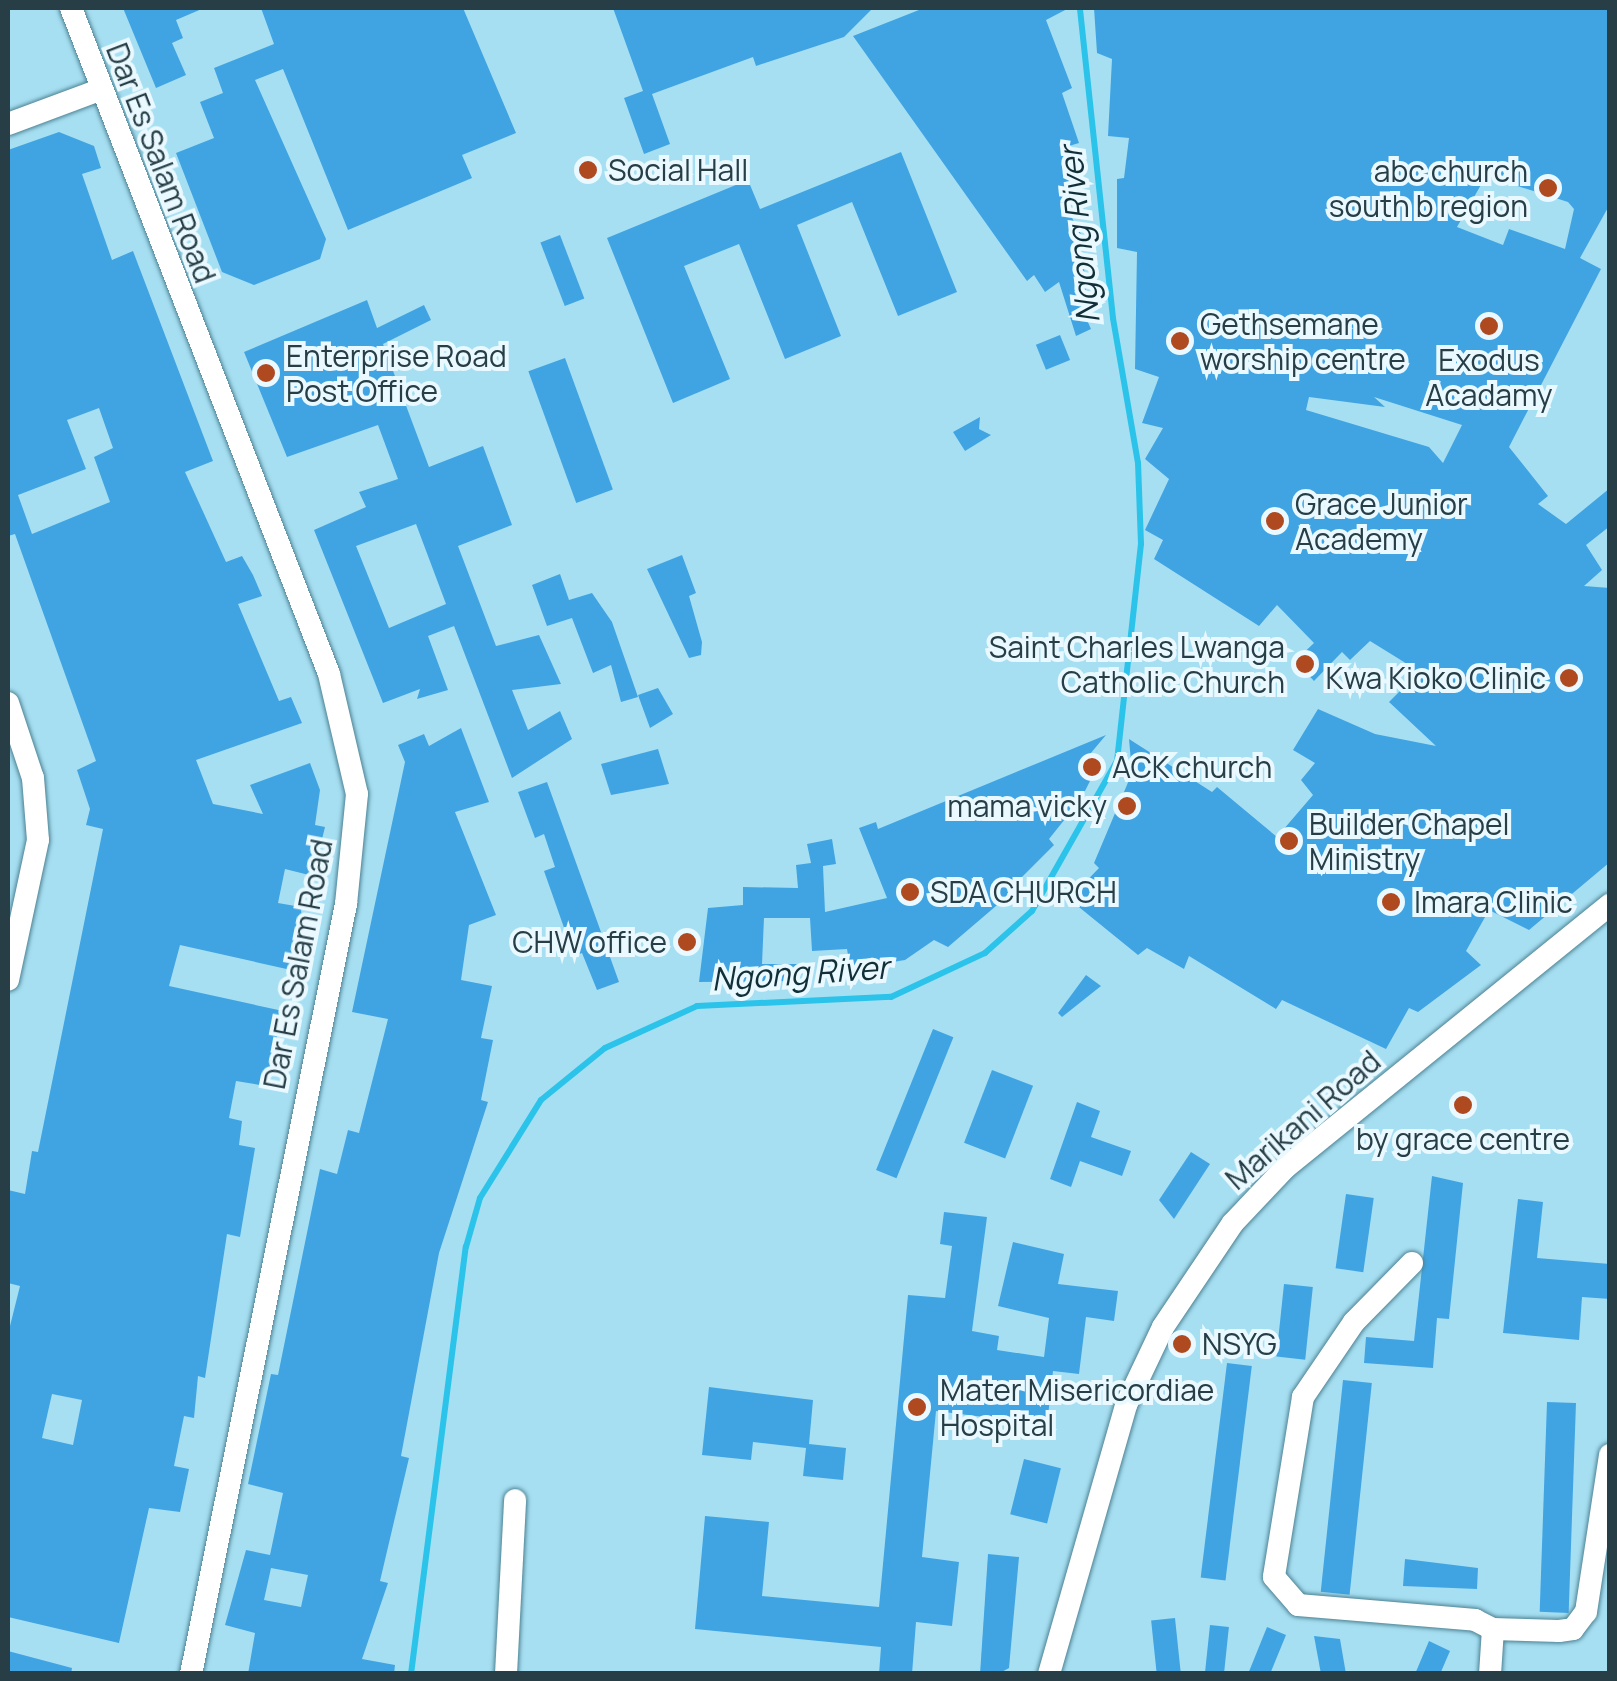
<!DOCTYPE html>
<style>
body{margin:0}
#map{position:relative;width:1617px;height:1681px;overflow:hidden;background:#a7dff2;font-family:Manrope,sans-serif}
div>[style]{position:absolute}
[style*='--x']{left:calc(var(--x)*1px);top:calc(var(--y)*1px);width:calc(var(--w)*1px);rotate:calc(var(--a)*1deg)}
.stream>*{height:6px;margin:-3px;padding:0 3px;transform-origin:3px;border-radius:3px;background:#2bc3ea}
.building>*{inset:0;background:#40a4e3;transform-origin:0 0}
.roads{filter:drop-shadow(0 0 2px #4c8293) drop-shadow(0 0 2px #4c8293)}
.minor>*{height:22px;margin:-11px;padding:0 11px;transform-origin:11px;border-radius:11px;background:#fff}
.dots>*{width:28px;height:28px;translate:-50% -50%;box-sizing:border-box;border:5px solid #e9f9ff;border-radius:50%}
span{translate:-50% -50%;white-space:nowrap;text-align:center;line-height:1.15;-webkit-text-stroke:8px #e9f9ff;paint-order:stroke}
.street-label{font-size:30px;color:#273e46}
.poi-label{font-size:30px;color:#273e46}
.left{translate:0 -50%;text-align:left}
.right{translate:-100% -50%;text-align:right}
.water-label{font-size:32px;color:#122f38;font-style:italic}
.frame{position:absolute;inset:0;border:10px solid #273e46;pointer-events:none}
</style>
<div id="map">
<div class="stream">
<div style="--x:411;--y:1674;--w:431;--a:-82.7"></div>
<div style="--x:466;--y:1247;--w:51;--a:-74.1"></div>
<div style="--x:480;--y:1198;--w:115;--a:-58.1"></div>
<div style="--x:541;--y:1100;--w:82;--a:-39.1"></div>
<div style="--x:605;--y:1048;--w:101;--a:-24.5"></div>
<div style="--x:697;--y:1006;--w:194;--a:-2.7"></div>
<div style="--x:891;--y:997;--w:104;--a:-25.1"></div>
<div style="--x:985;--y:953;--w:63;--a:-41.8"></div>
<div style="--x:1032;--y:911;--w:172;--a:-60.5"></div>
<div style="--x:1117;--y:761;--w:218;--a:-83.7"></div>
<div style="--x:1141;--y:544;--w:81;--a:-92.1"></div>
<div style="--x:1138;--y:463;--w:147;--a:-99.8"></div>
<div style="--x:1113;--y:318;--w:312;--a:-96.1"></div>
</div>
<div class="building">
<div style="clip-path:polygon(123px 8px,204px 8px,176px 20px,183px 38px,172px 43px,186px 75px,156px 88px)"></div>
<div style="clip-path:polygon(261px 8px,463px 8px,516px 133px,462px 155px,472px 178px,348px 230px,283px 69px,255px 80px,326px 239px,320px 259px,254px 285px,222px 272px,176px 153px,214px 138px,200px 102px,223px 93px,214px 68px,274px 44px)"></div>
<div style="clip-path:polygon(613px 8px,873px 8px,844px 37px,756px 66px,753px 57px,652px 94px,670px 144px,644px 154px,624px 98px,643px 91px)"></div>
<div style="clip-path:polygon(924px 8px,1069px 8px,1046px 20px,1072px 88px,1062px 93px,1079px 143px,1062px 148px,1081px 189px,1065px 205px,1083px 238px,1076px 269px,1084px 268px,1086px 291px,1074px 291px,1091px 329px,1076px 336px,1059px 282px,1045px 292px,1034px 275px,1027px 281px,853px 36px)"></div>
<div style="clip-path:polygon(evenodd,1094px 8px,1610px 8px,1610px 204px,1580px 258px,1601px 269px,1509px 447px,1548px 496px,1538px 504px,1566px 524px,1610px 488px,1610px 526px,1586px 545px,1602px 570px,1584px 586px,1610px 588px,1610px 862px,1529px 930px,1489px 910px,1466px 951px,1481px 965px,1418px 1012px,1409px 1008px,1386px 1049px,1282px 1000px,1276px 1009px,1189px 956px,1184px 969px,1147px 948px,1138px 955px,1069px 899px,1099px 868px,1094px 863px,1132px 773px,1129px 739px,1212px 792px,1217px 787px,1277px 837px,1313px 795px,1301px 780px,1315px 763px,1293px 750px,1318px 709px,1375px 734px,1436px 746px,1389px 702px,1417px 674px,1404px 662px,1370px 641px,1350px 660px,1342px 652px,1314px 681px,1295px 661px,1314px 643px,1277px 605px,1259px 626px,1154px 559px,1163px 540px,1145px 530px,1169px 479px,1145px 459px,1163px 428px,1142px 423px,1159px 377px,1135px 369px,1137px 252px,1117px 248px,1117px 179px,1124px 178px,1129px 138px,1108px 136px,1112px 59px,1097px 53px,1094px 8px,1486px 176px,1568px 202px,1574px 209px,1565px 249px,1509px 229px,1503px 245px,1457px 227px,1486px 176px,1094px 8px,1309px 397px,1385px 407px,1374px 397px,1462px 425px,1443px 463px,1429px 447px,1306px 410px,1309px 397px)"></div>
<div style="clip-path:polygon(evenodd,59px 132px,94px 146px,101px 168px,82px 174px,112px 260px,133px 251px,213px 461px,185px 472px,226px 562px,242px 556px,253px 575px,262px 596px,238px 604px,279px 701px,291px 697px,302px 723px,196px 760px,213px 804px,263px 814px,250px 785px,310px 763px,320px 790px,315px 825px,325px 827px,313px 876px,285px 869px,278px 903px,301px 907px,302px 927px,291px 970px,180px 945px,169px 986px,283px 1011px,266px 1086px,236px 1081px,229px 1118px,242px 1121px,239px 1145px,255px 1148px,240px 1237px,227px 1234px,205px 1378px,198px 1376px,194px 1418px,184px 1416px,174px 1466px,189px 1469px,180px 1512px,149px 1508px,119px 1643px,8px 1617px,8px 1334px,20px 1286px,8px 1283px,8px 1190px,25px 1194px,32px 1151px,38px 1152px,103px 829px,86px 825px,90px 809px,77px 770px,96px 761px,15px 534px,8px 536px,8px 150px,59px 132px,99px 408px,113px 448px,94px 457px,110px 502px,32px 534px,18px 495px,86px 469px,67px 420px,99px 408px,59px 132px,52px 1394px,82px 1400px,73px 1445px,42px 1438px,52px 1394px)"></div>
<div style="clip-path:polygon(901px 152px,957px 292px,898px 316px,852px 202px,797px 225px,841px 336px,785px 359px,739px 244px,684px 266px,730px 379px,673px 403px,607px 238px,748px 180px,760px 209px)"></div>
<div style="left:560px;top:235px;width:68px;height:21px;rotate:69deg"></div>
<div style="clip-path:polygon(evenodd,367px 300px,377px 328px,424px 305px,431px 320px,383px 344px,429px 467px,483px 446px,512px 525px,458px 546px,496px 646px,539px 635px,561px 684px,512px 690px,528px 730px,560px 711px,572px 739px,512px 778px,454px 626px,428px 636px,448px 690px,417px 699px,420px 689px,383px 703px,314px 530px,366px 507px,359px 492px,398px 479px,378px 425px,287px 457px,244px 352px,367px 300px,416px 524px,446px 604px,389px 628px,356px 546px,416px 524px)"></div>
<div style="left:1060px;top:335px;width:27px;height:26px;rotate:68deg"></div>
<div style="left:565px;top:358px;width:140px;height:39px;rotate:70deg"></div>
<div style="clip-path:polygon(980px 417px,979px 429px,991px 435px,965px 451px,953px 432px)"></div>
<div style="clip-path:polygon(682px 555px,696px 593px,689px 596px,702px 642px,701px 655px,689px 658px,647px 569px)"></div>
<div style="clip-path:polygon(560px 574px,569px 600px,592px 593px,612px 622px,638px 697px,621px 702px,611px 665px,593px 673px,572px 618px,547px 626px,532px 585px)"></div>
<div style="clip-path:polygon(658px 688px,673px 714px,650px 728px,638px 695px)"></div>
<div style="clip-path:polygon(evenodd,461px 728px,489px 802px,455px 812px,496px 915px,469px 925px,461px 980px,492px 986px,481px 1038px,493px 1040px,481px 1100px,488px 1102px,439px 1253px,401px 1456px,409px 1458px,380px 1581px,388px 1583px,362px 1659px,395px 1665px,394px 1674px,248px 1674px,255px 1633px,225px 1625px,246px 1550px,270px 1555px,283px 1493px,248px 1484px,271px 1374px,278px 1375px,320px 1169px,337px 1174px,348px 1130px,359px 1133px,388px 1019px,352px 1012px,405px 762px,398px 745px,424px 734px,429px 746px,461px 728px,271px 1568px,308px 1575px,301px 1607px,264px 1600px,271px 1568px)"></div>
<div style="clip-path:polygon(1106px 735px,1085px 760px,1096px 769px,1081px 799px,1049px 839px,1054px 845px,1021px 878px,1013px 902px,1003px 900px,948px 947px,934px 940px,905px 960px,868px 966px,870px 976px,852px 979px,847px 949px,812px 951px,810px 918px,764px 918px,762px 964px,798px 964px,798px 981px,699px 982px,708px 908px,743px 905px,743px 887px,798px 888px,796px 865px,811px 863px,807px 844px,832px 839px,836px 864px,823px 866px,825px 912px,887px 898px,859px 828px,876px 822px,878px 829px)"></div>
<div style="clip-path:polygon(658px 749px,669px 784px,611px 795px,601px 764px)"></div>
<div style="clip-path:polygon(547px 782px,619px 982px,597px 990px,582px 953px,574px 956px,544px 871px,555px 867px,544px 834px,535px 838px,518px 792px)"></div>
<div style="clip-path:polygon(1086px 975px,1101px 986px,1062px 1017px,1058px 1013px)"></div>
<div style="left:933px;top:1029px;width:22px;height:152px;rotate:22deg"></div>
<div style="left:992px;top:1070px;width:44px;height:78px;rotate:21deg"></div>
<div style="clip-path:polygon(1077px 1102px,1100px 1111px,1091px 1137px,1131px 1151px,1122px 1176px,1080px 1161px,1071px 1187px,1050px 1179px)"></div>
<div style="clip-path:polygon(1191px 1152px,1210px 1164px,1174px 1219px,1159px 1200px)"></div>
<div style="clip-path:polygon(1432px 1176px,1463px 1183px,1449px 1319px,1437px 1318px,1433px 1368px,1364px 1363px,1366px 1337px,1414px 1341px)"></div>
<div style="left:1346px;top:1194px;width:28px;height:75px;rotate:8deg"></div>
<div style="clip-path:polygon(1518px 1199px,1543px 1202px,1537px 1258px,1610px 1264px,1610px 1299px,1582px 1297px,1579px 1340px,1503px 1333px)"></div>
<div style="clip-path:polygon(944px 1212px,987px 1217px,972px 1331px,999px 1336px,997px 1350px,1044px 1357px,1049px 1318px,998px 1306px,1013px 1242px,1064px 1254px,1058px 1284px,1118px 1291px,1114px 1321px,1086px 1317px,1079px 1374px,1053px 1371px,1047px 1425px,936px 1411px,922px 1557px,959px 1562px,952px 1626px,916px 1622px,912px 1674px,879px 1674px,881px 1647px,695px 1629px,705px 1516px,769px 1522px,762px 1596px,879px 1607px,908px 1295px,945px 1298px,952px 1246px,940px 1244px)"></div>
<div style="left:1284px;top:1284px;width:29px;height:73px;rotate:6deg"></div>
<div style="left:1227px;top:1363px;width:25px;height:216px;rotate:7deg"></div>
<div style="left:1343px;top:1380px;width:29px;height:213px;rotate:6deg"></div>
<div style="clip-path:polygon(709px 1387px,813px 1400px,809px 1444px,846px 1448px,843px 1480px,803px 1476px,806px 1448px,753px 1442px,751px 1460px,702px 1455px)"></div>
<div style="left:1547px;top:1402px;width:29px;height:210px;rotate:2deg"></div>
<div style="left:1024px;top:1459px;width:38px;height:57px;rotate:14deg"></div>
<div style="clip-path:polygon(988px 1554px,1019px 1557px,1009px 1668px,998px 1674px,980px 1674px)"></div>
<div style="clip-path:polygon(1405px 1559px,1478px 1568px,1477px 1589px,1403px 1586px)"></div>
<div style="left:1175px;top:1618px;width:56px;height:24px;rotate:84deg"></div>
<div style="left:1210px;top:1625px;width:19px;height:49px;rotate:6deg"></div>
<div style="clip-path:polygon(1267px 1627px,1286px 1635px,1270px 1674px,1248px 1674px)"></div>
<div style="clip-path:polygon(1314px 1636px,1340px 1639px,1346px 1674px,1321px 1674px)"></div>
<div style="clip-path:polygon(1429px 1641px,1450px 1651px,1440px 1674px,1415px 1674px)"></div>
<div style="clip-path:polygon(8px 1651px,72px 1668px,71px 1674px,10px 1674px)"></div>
</div>
<div class="roads">
<div class="minor">
<div style="--x:71;--y:8;--w:714;--a:68.82"></div>
<div style="--x:329;--y:674;--w:123;--a:76.9"></div>
<div style="--x:357;--y:794;--w:111;--a:95.7"></div>
<div style="--x:346;--y:904;--w:785;--a:101.38"></div>
<div style="--x:8;--y:124;--w:100;--a:-20.4"></div>
<div style="--x:8;--y:703;--w:79;--a:71.6"></div>
<div style="--x:33;--y:778;--w:62;--a:85.4"></div>
<div style="--x:38;--y:840;--w:143;--a:102.1"></div>
<div style="--x:1412;--y:1263;--w:83;--a:134.5"></div>
<div style="--x:1354;--y:1322;--w:91;--a:124.2"></div>
<div style="--x:1303;--y:1397;--w:182;--a:99.2"></div>
<div style="--x:1274;--y:1577;--w:37;--a:49"></div>
<div style="--x:1298;--y:1605;--w:178;--a:4.8"></div>
<div style="--x:1475;--y:1620;--w:20;--a:27"></div>
<div style="--x:1493;--y:1629;--w:45;--a:93.8"></div>
<div style="--x:1493;--y:1629;--w:66;--a:1.7"></div>
<div style="--x:1559;--y:1631;--w:14;--a:-8"></div>
<div style="--x:1573;--y:1629;--w:21;--a:-53"></div>
<div style="--x:1586;--y:1612;--w:159;--a:-81.3"></div>
<div style="--x:506;--y:1674;--w:174;--a:-87"></div>
<div style="--x:1049;--y:1674;--w:280;--a:-74"></div>
<div style="--x:1126;--y:1405;--w:86;--a:-64.6"></div>
<div style="--x:1163;--y:1327;--w:125;--a:-56.1"></div>
<div style="--x:1233;--y:1223;--w:77;--a:-46.6"></div>
<div style="--x:1286;--y:1167;--w:417;--a:-39"></div>
</div>
</div>
<div class="dots">
<div style="left:588px;top:170px;background:#af4920"></div>
<div style="left:1548px;top:188px;background:#af4920"></div>
<div style="left:1489px;top:326px;background:#af4920"></div>
<div style="left:1180px;top:341px;background:#af4920"></div>
<div style="left:266px;top:373px;background:#af4920"></div>
<div style="left:1275px;top:521px;background:#af4920"></div>
<div style="left:1305px;top:664px;background:#af4920"></div>
<div style="left:1569px;top:678px;background:#af4920"></div>
<div style="left:1092px;top:767px;background:#af4920"></div>
<div style="left:1127px;top:806px;background:#af4920"></div>
<div style="left:1289px;top:841px;background:#af4920"></div>
<div style="left:910px;top:892px;background:#af4920"></div>
<div style="left:1391px;top:902px;background:#af4920"></div>
<div style="left:687px;top:942px;background:#af4920"></div>
<div style="left:1463px;top:1105px;background:#af4920"></div>
<div style="left:1182px;top:1344px;background:#af4920"></div>
<div style="left:917px;top:1407px;background:#af4920"></div>
</div>
<div class="street-label">
<span style="left:161px;top:163px;rotate:69deg">Dar Es Salam Road</span>
<span style="left:298px;top:964px;rotate:-79deg">Dar Es Salam Road</span>
<span style="left:1303px;top:1120px;rotate:-41deg">Marikani Road</span>
</div>
<div class="poi-label">
<span class="left" style="left:608px;top:170px">Social Hall</span>
<span class="right" style="left:1528px;top:188px">abc church<br>south b region</span>
<span class="left" style="left:1200px;top:341px">Gethsemane<br>worship centre</span>
<span class="left" style="left:286px;top:373px">Enterprise Road<br>Post Office</span>
<span style="left:1489px;top:377px">Exodus<br>Acadamy</span>
<span class="left" style="left:1295px;top:521px">Grace Junior<br>Academy</span>
<span class="right" style="left:1285px;top:664px">Saint Charles Lwanga<br>Catholic Church</span>
<span class="right" style="left:1546px;top:678px">Kwa Kioko Clinic</span>
<span class="left" style="left:1112px;top:767px">ACK church</span>
<span class="right" style="left:1107px;top:806px">mama vicky</span>
<span class="left" style="left:1309px;top:841px">Builder Chapel<br>Ministry</span>
<span class="left" style="left:930px;top:892px">SDA CHURCH</span>
<span class="left" style="left:1414px;top:902px">Imara Clinic</span>
<span class="right" style="left:667px;top:942px">CHW office</span>
<span style="left:1463px;top:1139px">by grace centre</span>
<span class="left" style="left:1202px;top:1344px">NSYG</span>
<span class="left" style="left:940px;top:1407px">Mater Misericordiae<br>Hospital</span>
</div>
<div class="water-label">
<span style="left:1079px;top:235px;rotate:-96deg">Ngong River</span>
<span style="left:800px;top:973px;rotate:-4deg">Ngong River</span>
</div>
<div class="frame"></div>
</div>
